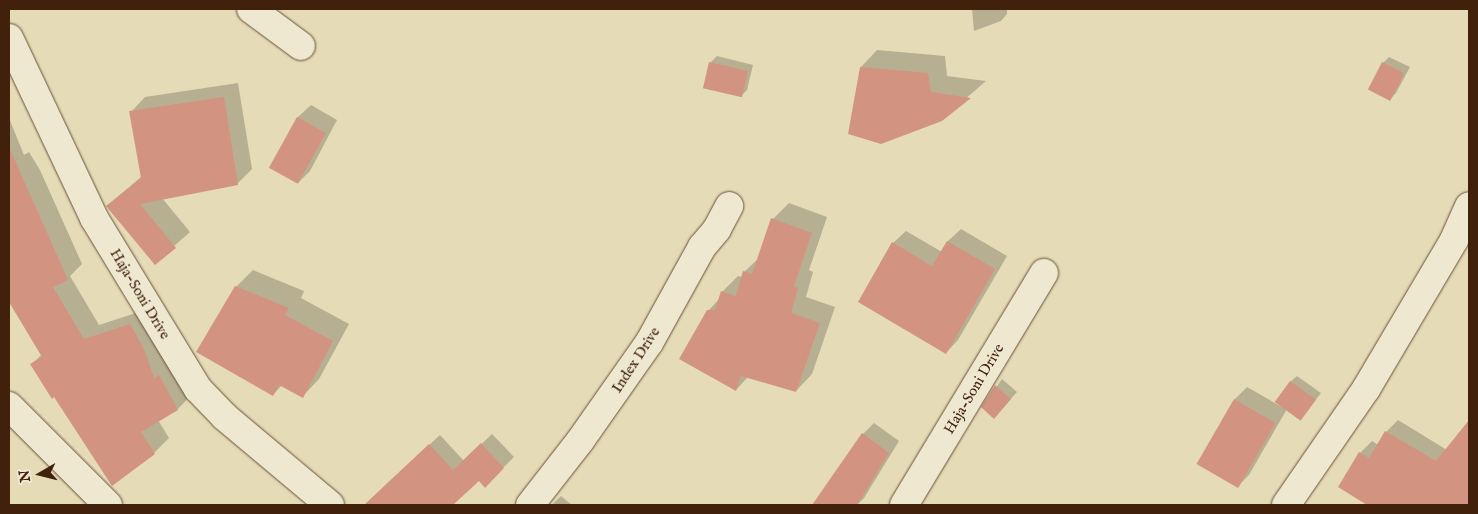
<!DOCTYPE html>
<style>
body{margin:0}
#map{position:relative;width:1478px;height:514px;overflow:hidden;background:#e5dbb7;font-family:"IM FELL English",serif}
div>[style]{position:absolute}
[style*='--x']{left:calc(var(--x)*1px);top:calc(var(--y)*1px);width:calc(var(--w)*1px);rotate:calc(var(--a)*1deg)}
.shadow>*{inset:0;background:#0003}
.building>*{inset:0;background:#d29480;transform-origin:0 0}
.roads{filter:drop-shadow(0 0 1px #6a5037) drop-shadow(0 0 1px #6a5037)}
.street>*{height:28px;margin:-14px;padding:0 14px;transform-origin:14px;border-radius:14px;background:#eee8d0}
span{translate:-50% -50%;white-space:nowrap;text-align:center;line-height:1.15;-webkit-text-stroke:4px #eee8d0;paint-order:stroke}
.street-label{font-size:15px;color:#41210c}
.frame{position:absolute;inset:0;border:10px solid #41210c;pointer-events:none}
.north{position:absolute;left:15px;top:449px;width:50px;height:50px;-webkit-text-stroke:4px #eee8d0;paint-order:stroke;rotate:262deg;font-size:14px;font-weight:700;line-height:20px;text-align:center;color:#41210c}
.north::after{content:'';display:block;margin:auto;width:18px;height:22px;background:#41210c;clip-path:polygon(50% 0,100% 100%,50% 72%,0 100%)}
</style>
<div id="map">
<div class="shadow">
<div style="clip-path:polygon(972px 9px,1007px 9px,1007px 14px,1001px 21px,974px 31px)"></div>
<div style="clip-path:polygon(877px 50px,945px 56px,947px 76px,986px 81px,941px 120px,861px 67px)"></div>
<div style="clip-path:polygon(717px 56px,753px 65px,747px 90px,741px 96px,704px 87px,711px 62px)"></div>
<div style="clip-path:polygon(1389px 57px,1410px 67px,1396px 93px,1390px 99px,1383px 63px)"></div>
<div style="clip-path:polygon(238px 83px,252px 169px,237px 184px,162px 198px,190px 232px,155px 263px,107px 206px,142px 176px,131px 112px,145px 97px)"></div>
<div style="clip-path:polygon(311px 105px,337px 120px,310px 171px,298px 183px,270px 168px,298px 117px)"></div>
<div style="clip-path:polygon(9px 118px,24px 155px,29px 152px,40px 170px,82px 264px,70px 276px,99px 325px,145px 310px,192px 394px,178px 409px,158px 420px,169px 438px,154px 453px,55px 395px,32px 364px,42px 354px,11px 304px,9px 305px)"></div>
<div style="clip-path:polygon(789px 203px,827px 217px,809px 270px,813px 272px,806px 297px,835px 307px,812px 374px,796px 391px,748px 377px,736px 390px,708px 311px,720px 298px,722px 292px,738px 276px,743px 277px,744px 272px,759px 258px,773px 219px)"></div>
<div style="clip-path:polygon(961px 229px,1007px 256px,958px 340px,946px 353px,893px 243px,906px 231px,942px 252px,948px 241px)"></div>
<div style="clip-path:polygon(253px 270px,304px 291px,301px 298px,349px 324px,319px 379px,303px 396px,282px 385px,273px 395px,236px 287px)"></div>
<div style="clip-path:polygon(1297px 376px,1321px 393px,1301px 419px,1287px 409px,1249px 475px,1237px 487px,1198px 463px,1235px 399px,1247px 387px,1282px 407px,1290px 382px)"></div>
<div style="clip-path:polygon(1002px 379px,1017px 392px,1000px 411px,983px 407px)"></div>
<div style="clip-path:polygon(1398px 420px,1447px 450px,1469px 427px,1469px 502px,1467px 505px,1401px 505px,1392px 498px,1385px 505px,1369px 505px,1340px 487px,1360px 453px,1372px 441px,1378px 445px,1386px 432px)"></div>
<div style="clip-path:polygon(874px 423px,899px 441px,864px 498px,857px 505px,813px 505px,863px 434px)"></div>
<div style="clip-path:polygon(492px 434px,514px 457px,485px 486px,479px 479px,451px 505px,369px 505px,382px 489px,440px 435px,464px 461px)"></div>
<div style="clip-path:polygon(561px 496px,572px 505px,552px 505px)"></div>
</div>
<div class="building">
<div style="left:709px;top:62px;width:40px;height:27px;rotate:13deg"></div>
<div style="left:1382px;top:62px;width:25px;height:31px;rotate:27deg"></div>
<div style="clip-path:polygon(860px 67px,928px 73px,931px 92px,971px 98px,942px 121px,881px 144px,848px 134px)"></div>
<div style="clip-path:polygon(224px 97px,238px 185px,140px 204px,176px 248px,155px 265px,106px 206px,141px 178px,129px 111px)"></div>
<div style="left:297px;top:117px;width:33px;height:58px;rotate:29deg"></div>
<div style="clip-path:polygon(9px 147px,68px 280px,53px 287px,84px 339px,130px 324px,144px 349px,154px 378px,159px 375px,178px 410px,141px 432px,155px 454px,112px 486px,54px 397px,52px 399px,30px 364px,42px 357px,9px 302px)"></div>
<div style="clip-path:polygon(771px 218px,812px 233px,794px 286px,798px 288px,791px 313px,820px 323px,796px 392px,741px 376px,736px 391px,679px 359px,707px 310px,715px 310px,721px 291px,736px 296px,743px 271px,752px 274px)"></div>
<div style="clip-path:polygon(947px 241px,995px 269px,946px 354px,858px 302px,892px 242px,932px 266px)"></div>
<div style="clip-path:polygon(235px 286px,289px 308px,285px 315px,333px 341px,303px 398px,279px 385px,273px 396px,196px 352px)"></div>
<div style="left:1290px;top:381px;width:32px;height:26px;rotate:36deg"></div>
<div style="clip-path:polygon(995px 385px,1011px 399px,994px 419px,981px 407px)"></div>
<div style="left:1234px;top:399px;width:48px;height:75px;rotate:30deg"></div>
<div style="clip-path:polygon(1469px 420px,1469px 505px,1367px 505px,1338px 487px,1359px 452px,1369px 458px,1385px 431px,1436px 461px)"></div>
<div style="clip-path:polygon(862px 433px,889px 453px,857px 505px,812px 505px)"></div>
<div style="clip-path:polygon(481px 443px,504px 468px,485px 488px,479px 481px,453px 505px,364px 505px,429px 444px,453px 470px)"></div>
</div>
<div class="roads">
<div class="street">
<div style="--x:251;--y:9;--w:62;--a:36.5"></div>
<div style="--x:9;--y:38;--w:199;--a:64.7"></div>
<div style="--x:94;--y:218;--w:200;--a:58.7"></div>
<div style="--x:198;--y:389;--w:39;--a:46"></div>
<div style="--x:225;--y:417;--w:137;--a:40"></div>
<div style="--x:9;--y:406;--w:140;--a:45"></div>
<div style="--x:530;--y:505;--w:81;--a:-52"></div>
<div style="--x:580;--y:441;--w:120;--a:-54.9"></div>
<div style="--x:649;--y:343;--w:110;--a:-61.1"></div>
<div style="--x:702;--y:247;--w:23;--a:-50"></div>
<div style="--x:717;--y:229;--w:26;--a:-62"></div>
<div style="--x:904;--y:505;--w:271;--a:-58.9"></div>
<div style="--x:1286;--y:505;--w:141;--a:-55.4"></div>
<div style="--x:1366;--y:389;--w:173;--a:-59.4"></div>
<div style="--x:1454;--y:240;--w:37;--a:-66"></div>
</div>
</div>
<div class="street-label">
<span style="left:140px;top:294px;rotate:59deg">Haja-Soni Drive</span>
<span style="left:636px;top:360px;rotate:-57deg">Index Drive</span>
<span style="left:974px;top:389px;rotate:-59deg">Haja-Soni Drive</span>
</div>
<div class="frame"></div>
<div class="north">N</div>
</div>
